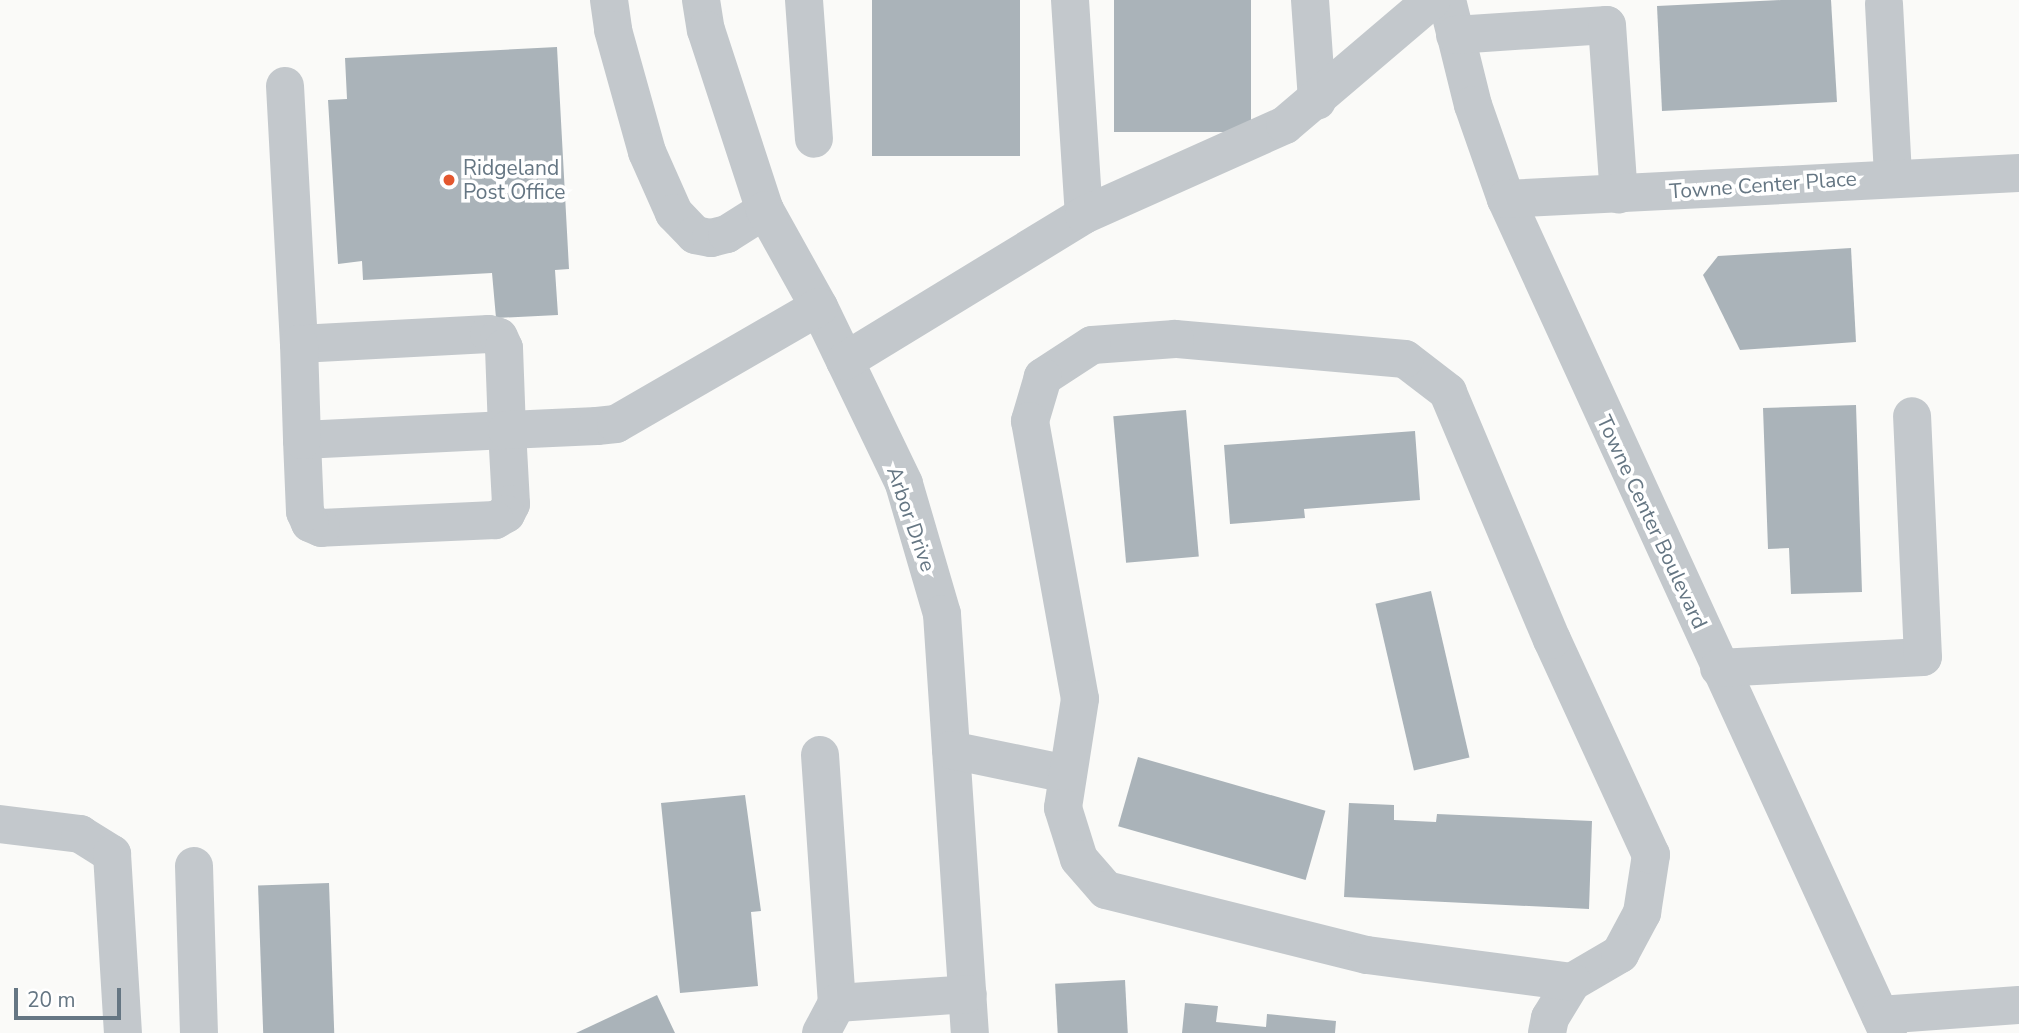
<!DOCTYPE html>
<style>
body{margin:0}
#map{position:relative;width:2019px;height:1033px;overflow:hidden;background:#fafaf8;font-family:"Nunito Sans",sans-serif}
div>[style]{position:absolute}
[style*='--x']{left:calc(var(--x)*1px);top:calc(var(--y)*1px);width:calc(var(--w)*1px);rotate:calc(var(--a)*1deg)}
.building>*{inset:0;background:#aab3b9;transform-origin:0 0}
.minor>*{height:38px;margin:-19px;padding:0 19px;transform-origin:19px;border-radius:19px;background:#c3c8cc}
.dots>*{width:19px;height:19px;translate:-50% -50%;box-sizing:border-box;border:4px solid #fff;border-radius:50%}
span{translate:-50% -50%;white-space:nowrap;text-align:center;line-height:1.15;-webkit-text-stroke:7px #fff;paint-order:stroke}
.poi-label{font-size:21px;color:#657683}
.left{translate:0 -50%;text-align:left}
.street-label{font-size:21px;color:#657683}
.scale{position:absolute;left:14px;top:988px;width:107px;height:32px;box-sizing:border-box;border:4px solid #657683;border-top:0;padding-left:9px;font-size:21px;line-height:24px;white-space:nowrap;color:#657683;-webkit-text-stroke:5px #fff;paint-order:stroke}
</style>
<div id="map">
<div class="building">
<div style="left:872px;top:0;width:148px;height:156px"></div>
<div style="left:1114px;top:0;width:137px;height:132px"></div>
<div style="clip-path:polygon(1781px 0,1831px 0,1837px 102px,1662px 111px,1657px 6px)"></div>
<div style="clip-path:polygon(557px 47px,569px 269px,555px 270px,558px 315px,496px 318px,492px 273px,363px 280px,362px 261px,338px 264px,328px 100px,347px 99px,345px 58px)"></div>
<div style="clip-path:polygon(1851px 248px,1856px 342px,1740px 350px,1703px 275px,1718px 256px)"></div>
<div style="clip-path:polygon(1856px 405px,1862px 592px,1791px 594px,1789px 548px,1768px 549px,1763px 408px)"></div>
<div style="left:1186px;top:410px;width:147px;height:73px;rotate:85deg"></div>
<div style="clip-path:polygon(1415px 431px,1420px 500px,1304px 509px,1305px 518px,1230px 524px,1224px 445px)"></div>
<div style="left:1431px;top:591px;width:171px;height:57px;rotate:77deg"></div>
<div style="left:1138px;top:757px;width:195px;height:72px;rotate:16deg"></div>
<div style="clip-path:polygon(745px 795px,761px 911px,751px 912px,758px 986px,680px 993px,661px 803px)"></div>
<div style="clip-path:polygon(1349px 803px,1394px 805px,1394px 820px,1436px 822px,1437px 814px,1592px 821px,1589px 909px,1344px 897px)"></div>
<div style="left:329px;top:883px;width:150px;height:71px;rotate:88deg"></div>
<div style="left:1125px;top:980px;width:53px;height:70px;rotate:87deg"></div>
<div style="clip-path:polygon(657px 995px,675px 1033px,576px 1033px)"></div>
<div style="clip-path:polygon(1185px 1003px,1218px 1006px,1216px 1022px,1266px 1027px,1267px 1014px,1336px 1021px,1335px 1033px,1182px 1033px)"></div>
</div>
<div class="minor">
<div style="--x:609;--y:0;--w:30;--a:82"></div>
<div style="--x:613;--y:30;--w:127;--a:74.4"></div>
<div style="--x:647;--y:152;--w:67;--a:66.1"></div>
<div style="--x:674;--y:213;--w:30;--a:46"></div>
<div style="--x:695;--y:235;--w:16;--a:11"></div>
<div style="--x:711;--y:238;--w:16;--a:-14"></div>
<div style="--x:727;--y:234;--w:45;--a:-32.3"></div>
<div style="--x:701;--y:0;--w:30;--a:81"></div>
<div style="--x:706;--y:30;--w:189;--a:71.9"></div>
<div style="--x:765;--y:210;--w:111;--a:60.9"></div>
<div style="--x:819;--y:307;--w:196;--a:64.3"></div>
<div style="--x:904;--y:484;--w:135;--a:73.7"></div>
<div style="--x:942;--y:614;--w:420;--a:86.2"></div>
<div style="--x:804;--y:0;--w:139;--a:85.9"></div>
<div style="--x:1070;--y:0;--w:215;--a:86.3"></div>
<div style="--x:1310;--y:0;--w:101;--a:86"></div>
<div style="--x:1447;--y:0;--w:108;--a:76.1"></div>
<div style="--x:1473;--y:105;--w:100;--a:70.7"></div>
<div style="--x:1506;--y:199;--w:917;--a:65.39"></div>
<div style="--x:1884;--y:4;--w:173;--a:87"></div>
<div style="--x:1455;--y:35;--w:152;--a:-3.8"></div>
<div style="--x:1607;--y:25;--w:170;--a:86"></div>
<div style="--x:285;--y:86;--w:258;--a:86.9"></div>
<div style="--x:299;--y:344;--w:190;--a:-3"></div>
<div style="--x:489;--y:334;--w:10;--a:17"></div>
<div style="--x:499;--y:337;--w:12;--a:66"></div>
<div style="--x:504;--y:348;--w:82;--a:87.9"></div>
<div style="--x:507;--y:430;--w:74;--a:86.9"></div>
<div style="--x:511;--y:504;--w:11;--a:117"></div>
<div style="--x:506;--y:514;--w:13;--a:151"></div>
<div style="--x:495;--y:520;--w:174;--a:177.4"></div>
<div style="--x:321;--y:528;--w:12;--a:-156"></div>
<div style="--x:310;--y:523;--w:12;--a:-114"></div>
<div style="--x:305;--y:512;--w:72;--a:-92.4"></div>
<div style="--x:302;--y:440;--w:205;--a:-2.8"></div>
<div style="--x:507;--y:430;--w:90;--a:-2.5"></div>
<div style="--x:597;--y:426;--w:19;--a:-6"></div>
<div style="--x:616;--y:424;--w:234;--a:-30"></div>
<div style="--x:1506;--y:199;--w:514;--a:-2.9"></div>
<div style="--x:299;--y:344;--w:96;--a:88.2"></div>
<div style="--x:845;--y:361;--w:280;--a:-31.4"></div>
<div style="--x:1084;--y:215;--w:220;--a:-24.1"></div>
<div style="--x:1285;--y:125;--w:193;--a:-40.4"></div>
<div style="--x:1719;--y:668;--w:204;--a:-3.1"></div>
<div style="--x:1923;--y:657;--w:241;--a:-92.6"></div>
<div style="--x:951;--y:750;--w:118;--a:11.7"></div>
<div style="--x:820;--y:755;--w:249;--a:86.1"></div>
<div style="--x:837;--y:1003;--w:34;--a:118"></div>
<div style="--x:0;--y:824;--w:81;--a:7.1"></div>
<div style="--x:80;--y:834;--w:38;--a:32"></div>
<div style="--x:112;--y:854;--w:179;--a:86.5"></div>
<div style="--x:194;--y:866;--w:167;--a:88.3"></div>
<div style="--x:837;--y:1003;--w:131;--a:-3.9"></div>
<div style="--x:1880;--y:1015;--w:139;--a:-4.1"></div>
<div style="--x:1547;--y:1033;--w:15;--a:-79"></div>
<div style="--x:1550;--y:1018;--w:42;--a:-58.6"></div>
<div style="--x:1572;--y:982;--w:56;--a:-30.3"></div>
<div style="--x:1620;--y:954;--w:47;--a:-61.8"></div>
<div style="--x:1642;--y:913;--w:59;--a:-81.2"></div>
<div style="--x:1651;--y:855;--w:237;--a:-114.7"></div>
<div style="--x:1552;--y:640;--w:269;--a:-112.8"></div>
<div style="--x:1448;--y:392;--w:54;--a:-142.5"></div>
<div style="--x:1405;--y:359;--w:231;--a:-175"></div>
<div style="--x:1175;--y:339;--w:83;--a:175.9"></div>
<div style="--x:1092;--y:345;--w:59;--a:146.9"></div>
<div style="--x:1043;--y:377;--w:46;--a:106.5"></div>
<div style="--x:1030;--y:421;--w:282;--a:79.8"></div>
<div style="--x:1080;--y:699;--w:110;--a:98.9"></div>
<div style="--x:1063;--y:808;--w:53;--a:72.6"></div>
<div style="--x:1079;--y:859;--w:41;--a:48.9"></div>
<div style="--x:1106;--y:890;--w:269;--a:14"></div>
<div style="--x:1367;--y:955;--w:207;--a:7.5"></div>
</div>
<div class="dots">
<div style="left:449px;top:180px;background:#e4572e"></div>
</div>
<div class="poi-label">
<span class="left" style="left:463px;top:180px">Ridgeland<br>Post Office</span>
</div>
<div class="street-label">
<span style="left:1763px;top:185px;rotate:-4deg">Towne Center Place</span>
<span style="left:911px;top:519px;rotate:71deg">Arbor Drive</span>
<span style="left:1652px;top:522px;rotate:65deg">Towne Center Boulevard</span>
</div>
<div class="scale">20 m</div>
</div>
